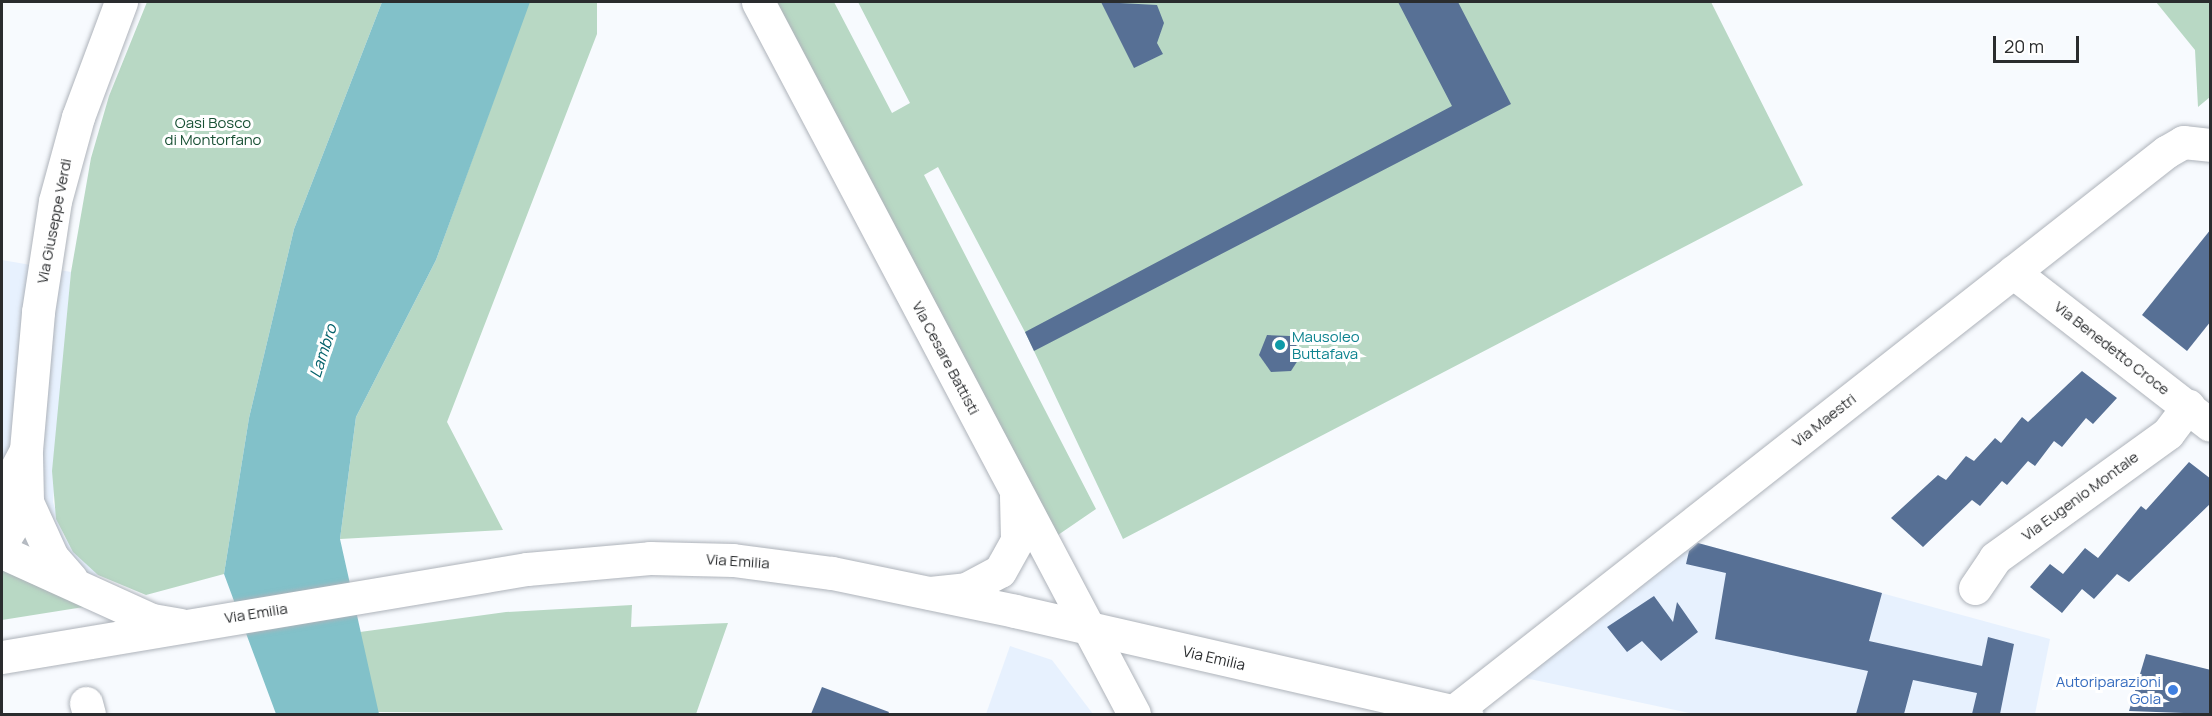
<!DOCTYPE html>
<style>
body{margin:0}
#map{position:relative;width:2212px;height:716px;overflow:hidden;background:#f7fafe;font-family:Manrope,sans-serif}
div>[style]{position:absolute}
[style*='--x']{left:calc(var(--x)*1px);top:calc(var(--y)*1px);width:calc(var(--w)*1px);rotate:calc(var(--a)*1deg)}
.built>*{inset:0;background:#e7f1fe}
.green>*{inset:0;background:#b8d8c4}
.water>*{inset:0;background:#82c1c9}
.building>*{inset:0;background:#577095}
.roads{filter:drop-shadow(0 0 2px #aeb3ba) drop-shadow(0 0 2px #aeb3ba)}
.minor>*{height:33px;margin:-16.5px;padding:0 16.5px;transform-origin:16.5px;border-radius:16.5px;background:#fff}
.tertiary>*{height:33px;margin:-16.5px;padding:0 16.5px;transform-origin:16.5px;border-radius:16.5px;background:#fff}
.dots>*{width:16px;height:16px;translate:-50% -50%;box-sizing:border-box;border:3px solid #fff;border-radius:50%}
span{translate:-50% -50%;white-space:nowrap;text-align:center;line-height:1.15;-webkit-text-stroke:6px #fff;paint-order:stroke}
.park-label{font-size:15px;color:#185034}
.street-label{font-size:15px;color:#2a2c2e}
.culture-label{font-size:15px;color:#0d838f}
.left{translate:0 -50%;text-align:left}
.shop-label{font-size:15px;color:#366cbe}
.right{translate:-100% -50%;text-align:right}
.water-label{font-size:16px;color:#04626b;font-style:italic}
.frame{position:absolute;inset:0;border:3px solid #2a2c2e;pointer-events:none}
.scale{position:absolute;left:1993px;top:36px;width:86px;height:27px;box-sizing:border-box;border:3px solid #2a2c2e;border-top:0;padding-left:8px;font-size:18px;line-height:21px;white-space:nowrap;color:#2a2c2e;-webkit-text-stroke:4px #fff;paint-order:stroke}
</style>
<div id="map">
<div class="built">
<div style="clip-path:polygon(2px 260px,71px 272px,53px 502px,64px 537px,98px 575px,77px 590px,2px 609px)"></div>
<div style="clip-path:polygon(1691px 541px,2050px 639px,2035px 714px,1694px 714px,1521px 677px)"></div>
<div style="clip-path:polygon(1010px 646px,1052px 660px,1093px 714px,986px 714px)"></div>
</div>
<div class="green">
<div style="clip-path:polygon(147px 2px,382px 2px,294px 229px,249px 418px,224px 574px,146px 595px,98px 575px,73px 552px,56px 519px,52px 471px,71px 272px,91px 158px,109px 96px)"></div>
<div style="clip-path:polygon(529px 2px,597px 2px,597px 34px,447px 422px,503px 530px,340px 539px,356px 417px,436px 260px)"></div>
<div style="clip-path:polygon(777px 2px,834px 2px,892px 113px,910px 103px,858px 2px,1711px 2px,1803px 185px,1123px 539px,1025px 332px,938px 167px,924px 175px,1096px 509px,1058px 535px)"></div>
<div style="clip-path:polygon(2156px 2px,2210px 2px,2210px 97px,2198px 107px,2195px 50px)"></div>
<div style="clip-path:polygon(2px 559px,90px 606px,2px 620px)"></div>
<div style="clip-path:polygon(632px 605px,631px 627px,728px 623px,696px 714px,377px 712px,360px 632px,506px 612px)"></div>
</div>
<div class="water">
<div style="clip-path:polygon(382px 2px,530px 2px,436px 260px,356px 417px,340px 539px,379px 714px,276px 714px,224px 574px,249px 418px,294px 229px)"></div>
</div>
<div class="building">
<div style="clip-path:polygon(1101px 2px,1157px 5px,1164px 23px,1157px 43px,1163px 54px,1134px 68px)"></div>
<div style="clip-path:polygon(1398px 2px,1458px 2px,1511px 104px,1034px 351px,1025px 332px,1452px 106px)"></div>
<div style="clip-path:polygon(2211px 229px,2211px 321px,2187px 351px,2142px 315px)"></div>
<div style="clip-path:polygon(1267px 335px,1290px 336px,1302px 354px,1291px 371px,1271px 372px,1259px 355px)"></div>
<div style="clip-path:polygon(2082px 371px,2117px 398px,2093px 424px,2086px 418px,2062px 447px,2054px 441px,2035px 466px,2028px 461px,2007px 485px,2002px 481px,1980px 506px,1972px 500px,1923px 547px,1891px 518px,1938px 475px,1946px 480px,1966px 456px,1974px 461px,1995px 438px,2001px 443px,2022px 417px,2028px 422px)"></div>
<div style="clip-path:polygon(2189px 462px,2211px 479px,2211px 503px,2129px 582px,2117px 574px,2094px 599px,2082px 589px,2062px 613px,2030px 587px,2050px 564px,2063px 574px,2085px 548px,2098px 558px,2141px 506px,2146px 510px)"></div>
<div style="clip-path:polygon(1698px 543px,1882px 593px,1869px 641px,1982px 666px,1988px 637px,2014px 644px,2000px 714px,1972px 714px,1977px 693px,1913px 680px,1904px 714px,1856px 714px,1868px 671px,1715px 639px,1726px 573px,1686px 564px,1689px 551px)"></div>
<div style="clip-path:polygon(1654px 596px,1673px 622px,1677px 602px,1698px 632px,1661px 661px,1642px 641px,1627px 652px,1607px 627px)"></div>
<div style="clip-path:polygon(2146px 654px,2211px 670px,2211px 714px,2129px 711px)"></div>
<div style="clip-path:polygon(822px 687px,889px 712px,888px 714px,811px 714px)"></div>
</div>
<div class="roads">
<div class="minor">
<div style="--x:758;--y:2;--w:805;--a:62.16"></div>
<div style="--x:2013;--y:272;--w:249;--a:37.8"></div>
<div style="--x:2;--y:496;--w:52;--a:-62.4"></div>
<div style="--x:26;--y:450;--w:139;--a:-85"></div>
<div style="--x:38;--y:312;--w:112;--a:-81.3"></div>
<div style="--x:55;--y:201;--w:87;--a:-74.7"></div>
<div style="--x:78;--y:117;--w:123;--a:-69.5"></div>
<div style="--x:27;--y:502;--w:60;--a:65.6"></div>
<div style="--x:52;--y:557;--w:29;--a:49"></div>
<div style="--x:2;--y:542;--w:47;--a:-58"></div>
<div style="--x:27;--y:502;--w:47;--a:-91.2"></div>
<div style="--x:2;--y:552;--w:165;--a:24.4"></div>
<div style="--x:152;--y:620;--w:28;--a:10"></div>
<div style="--x:1975;--y:588;--w:36;--a:-56"></div>
<div style="--x:1995;--y:558;--w:213;--a:-35.8"></div>
<div style="--x:2168;--y:433;--w:34;--a:-53"></div>
<div style="--x:930;--y:593;--w:36;--a:-6"></div>
<div style="--x:966;--y:589;--w:38;--a:-28"></div>
<div style="--x:1000;--y:571;--w:35;--a:-61"></div>
<div style="--x:1017;--y:540;--w:44;--a:-91.3"></div>
<div style="--x:86;--y:703;--w:11;--a:75"></div>
<div style="--x:1453;--y:712;--w:907;--a:-38.15"></div>
<div style="--x:2166;--y:152;--w:20;--a:-30"></div>
<div style="--x:2183;--y:142;--w:27;--a:6"></div>
</div>
<div class="tertiary">
<div style="--x:2;--y:657;--w:532;--a:-9.52"></div>
<div style="--x:527;--y:569;--w:123;--a:-5.1"></div>
<div style="--x:650;--y:558;--w:83;--a:1.4"></div>
<div style="--x:733;--y:560;--w:100;--a:7.5"></div>
<div style="--x:832;--y:573;--w:187;--a:11.7"></div>
<div style="--x:1015;--y:611;--w:463;--a:12.9"></div>
</div>
</div>
<div class="dots">
<div style="left:1280px;top:345px;background:#0f9aa8"></div>
<div style="left:2173px;top:690px;background:#3f7fe0"></div>
</div>
<div class="park-label">
<span style="left:213px;top:131px">Oasi Bosco<br>di Montorfano</span>
</div>
<div class="street-label">
<span style="left:54px;top:221px;rotate:-79deg">Via Giuseppe Verdi</span>
<span style="left:2112px;top:348px;rotate:38deg">Via Benedetto Croce</span>
<span style="left:946px;top:358px;rotate:62deg">Via Cesare Battisti</span>
<span style="left:1824px;top:420px;rotate:-38deg">Via Maestri</span>
<span style="left:2080px;top:496px;rotate:-36deg">Via Eugenio Montale</span>
<span style="left:738px;top:561px;rotate:4deg">Via Emilia</span>
<span style="left:256px;top:613px;rotate:-9deg">Via Emilia</span>
<span style="left:1214px;top:658px;rotate:13deg">Via Emilia</span>
</div>
<div class="culture-label">
<span class="left" style="left:1292px;top:345px">Mausoleo<br>Buttafava</span>
</div>
<div class="shop-label">
<span class="right" style="left:2161px;top:690px">Autoriparazioni<br>Gola</span>
</div>
<div class="water-label">
<span style="left:323px;top:351px;rotate:-72deg">Lambro</span>
</div>
<div class="frame"></div>
<div class="scale">20 m</div>
</div>
